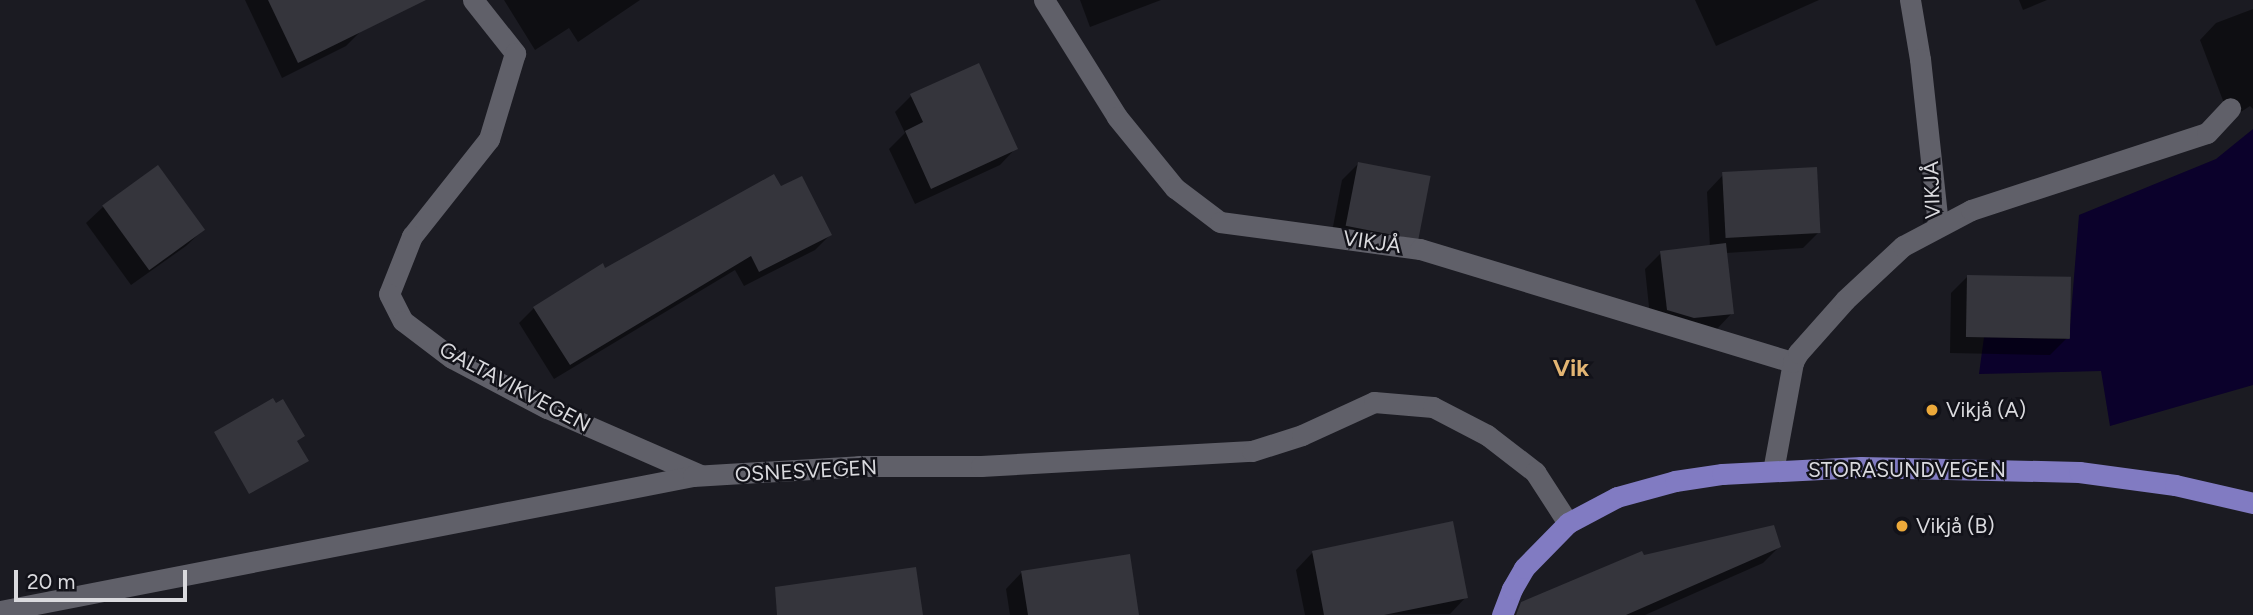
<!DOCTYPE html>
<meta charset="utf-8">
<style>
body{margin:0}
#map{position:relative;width:2253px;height:615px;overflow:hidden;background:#1b1b22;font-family:Figtree,sans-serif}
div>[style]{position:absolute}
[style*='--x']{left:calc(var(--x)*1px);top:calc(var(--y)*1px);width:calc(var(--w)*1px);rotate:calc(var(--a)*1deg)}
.water>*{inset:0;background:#0b012b}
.shadow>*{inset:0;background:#0007}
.building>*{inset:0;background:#35353c;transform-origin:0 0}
.minor>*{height:21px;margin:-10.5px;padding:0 10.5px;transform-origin:10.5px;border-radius:10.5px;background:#606069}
.major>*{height:21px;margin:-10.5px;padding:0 10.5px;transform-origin:10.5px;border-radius:10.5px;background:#817bc2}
.dots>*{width:19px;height:19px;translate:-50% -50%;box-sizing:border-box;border:4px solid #121219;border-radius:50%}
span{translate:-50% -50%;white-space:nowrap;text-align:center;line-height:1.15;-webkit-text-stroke:5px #121219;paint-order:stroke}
.street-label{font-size:21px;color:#dadade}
.poi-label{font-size:21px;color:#dadade}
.left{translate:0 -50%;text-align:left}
.quarter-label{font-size:24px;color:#e3b573;font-weight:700}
.scale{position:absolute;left:14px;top:570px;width:173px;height:32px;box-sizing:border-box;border:4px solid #dadade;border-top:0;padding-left:9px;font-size:21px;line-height:24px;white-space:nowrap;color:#dadade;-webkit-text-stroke:5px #121219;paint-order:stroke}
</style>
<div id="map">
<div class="water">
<div style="clip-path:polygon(2253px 129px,2253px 385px,2110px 426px,2101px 371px,1979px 374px,1984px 337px,2069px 339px,2079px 215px,2216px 159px)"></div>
</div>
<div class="shadow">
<div style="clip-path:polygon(245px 0,348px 0,363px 29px,346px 46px,282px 78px)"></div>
<div style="clip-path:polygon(504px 0,640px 0,578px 42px,569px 28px,535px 50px)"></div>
<div style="clip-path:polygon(1080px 0,1161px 0,1090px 27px)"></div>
<div style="clip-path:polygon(1695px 0,1819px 0,1716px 46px)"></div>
<div style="clip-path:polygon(2019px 0,2047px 0,2023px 10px)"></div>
<div style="clip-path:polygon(2253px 9px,2253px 109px,2250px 106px,2230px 119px,2200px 40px,2216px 23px)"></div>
<div style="clip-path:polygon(911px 96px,1016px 148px,1000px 165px,915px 204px,889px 149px,905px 133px,895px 112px)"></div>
<div style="clip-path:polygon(1358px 164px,1417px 235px,1400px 251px,1330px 242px,1342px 180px)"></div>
<div style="clip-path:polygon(1723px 175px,1819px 232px,1803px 248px,1726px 253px,1732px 313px,1716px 330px,1651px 326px,1645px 269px,1661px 253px,1710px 247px,1707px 192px)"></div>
<div style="clip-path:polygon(780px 189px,830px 235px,815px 250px,744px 286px,735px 270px,554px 379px,519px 323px,534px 308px,605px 270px)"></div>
<div style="clip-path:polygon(103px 207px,203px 230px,186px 246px,131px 285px,86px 223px)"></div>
<div style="clip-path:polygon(1967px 277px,2067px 338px,2050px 355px,1950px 353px,1951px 293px)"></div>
<div style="clip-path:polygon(1452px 524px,1466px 597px,1450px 614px,1305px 615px,1296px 570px,1312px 553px)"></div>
<div style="clip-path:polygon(1779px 547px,1763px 563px,1645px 615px,1531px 615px,1643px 557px)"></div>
<div style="clip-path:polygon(1022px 572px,1137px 615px,1010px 615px,1006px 589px)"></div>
</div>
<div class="building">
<div style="clip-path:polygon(268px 0,426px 0,298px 63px)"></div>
<div style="clip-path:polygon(979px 63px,1018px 149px,931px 189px,905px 131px,923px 122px,910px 94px)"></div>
<div style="left:1358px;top:162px;width:74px;height:65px;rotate:11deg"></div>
<div style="left:158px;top:165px;width:80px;height:69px;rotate:54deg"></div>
<div style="left:1817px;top:167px;width:66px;height:95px;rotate:87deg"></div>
<div style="clip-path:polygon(774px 174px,781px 186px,802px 176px,832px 235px,759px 272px,751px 256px,570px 365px,533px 307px,603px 263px,605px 268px)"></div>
<div style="clip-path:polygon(1726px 243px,1734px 314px,1694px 318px,1667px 310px,1660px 251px)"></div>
<div style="left:1967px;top:275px;width:104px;height:62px;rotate:1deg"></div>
<div style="clip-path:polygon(273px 398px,276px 403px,283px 399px,305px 436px,297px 441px,309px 461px,249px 494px,214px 432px)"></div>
<div style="clip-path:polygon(1453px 521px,1468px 598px,1384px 615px,1324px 615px,1312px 551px)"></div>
<div style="clip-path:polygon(1774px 525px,1781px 547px,1626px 615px,1516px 615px,1521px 602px,1642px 551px,1644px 555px)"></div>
<div style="clip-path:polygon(1130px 554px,1139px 615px,1028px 615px,1021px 571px)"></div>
<div style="clip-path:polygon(916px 567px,923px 615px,777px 615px,775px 587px)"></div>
</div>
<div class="minor">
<div style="--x:473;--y:0;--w:68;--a:51.6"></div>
<div style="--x:515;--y:53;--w:90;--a:106.8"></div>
<div style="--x:489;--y:139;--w:124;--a:128.4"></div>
<div style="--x:412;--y:236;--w:62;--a:111.6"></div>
<div style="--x:389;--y:294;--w:30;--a:63"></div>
<div style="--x:403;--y:321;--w:61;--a:37.1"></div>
<div style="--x:452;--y:358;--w:107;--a:27.8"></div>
<div style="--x:547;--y:408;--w:167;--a:23.6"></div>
<div style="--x:1044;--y:0;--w:138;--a:58"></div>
<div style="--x:1117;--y:117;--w:92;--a:50.8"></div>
<div style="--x:1175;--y:188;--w:56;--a:37.1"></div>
<div style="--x:1220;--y:222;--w:202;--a:7.7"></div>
<div style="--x:1420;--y:249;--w:390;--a:16.9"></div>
<div style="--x:1910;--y:0;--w:60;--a:80.4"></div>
<div style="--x:1920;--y:59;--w:168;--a:83.8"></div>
<div style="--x:1773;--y:471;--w:111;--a:-79.6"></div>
<div style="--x:1793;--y:362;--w:10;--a:-61"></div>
<div style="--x:1798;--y:353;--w:71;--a:-48.4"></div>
<div style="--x:1845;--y:300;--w:79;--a:-43"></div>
<div style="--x:1903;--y:246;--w:77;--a:-27.9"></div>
<div style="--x:1971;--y:210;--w:248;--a:-18.1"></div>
<div style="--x:2207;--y:133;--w:34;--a:-47"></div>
<div style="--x:0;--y:611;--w:706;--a:-11.02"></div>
<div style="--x:693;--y:476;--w:166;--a:-3.4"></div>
<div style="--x:859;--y:466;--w:122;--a:0"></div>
<div style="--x:981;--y:466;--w:271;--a:-3.2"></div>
<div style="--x:1252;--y:451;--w:52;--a:-17.7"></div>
<div style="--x:1302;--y:435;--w:79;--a:-24.6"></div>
<div style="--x:1374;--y:402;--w:59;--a:4.8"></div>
<div style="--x:1433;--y:407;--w:61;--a:27.4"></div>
<div style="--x:1487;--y:435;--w:61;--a:37.6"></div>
<div style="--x:1535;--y:472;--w:61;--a:57.1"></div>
</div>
<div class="major">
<div style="--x:1502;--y:615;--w:28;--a:-69"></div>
<div style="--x:1512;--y:589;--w:24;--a:-60"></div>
<div style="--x:1524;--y:568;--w:63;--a:-45.6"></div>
<div style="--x:1568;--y:523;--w:55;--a:-28"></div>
<div style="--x:1617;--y:497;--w:60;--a:-15.4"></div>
<div style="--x:1675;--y:481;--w:48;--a:-8.5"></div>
<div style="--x:1722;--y:474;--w:139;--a:-2.9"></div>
<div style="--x:1861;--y:467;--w:218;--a:1.3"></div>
<div style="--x:2079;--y:472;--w:97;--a:7.7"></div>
<div style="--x:2175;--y:485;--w:80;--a:13"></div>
</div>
<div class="dots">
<div style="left:1932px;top:410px;background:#eca93a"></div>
<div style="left:1902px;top:526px;background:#eca93a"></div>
</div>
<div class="street-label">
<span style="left:1932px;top:190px;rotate:-92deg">VIKJÅ</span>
<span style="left:1372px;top:242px;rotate:8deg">VIKJÅ</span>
<span style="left:515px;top:387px;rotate:28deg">GALTAVIKVEGEN</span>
<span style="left:1907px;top:470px">STORASUNDVEGEN</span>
<span style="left:806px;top:471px;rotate:-3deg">OSNESVEGEN</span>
</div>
<div class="poi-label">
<span class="left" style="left:1946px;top:410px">Vikjå (A)</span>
<span class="left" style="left:1916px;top:526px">Vikjå (B)</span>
</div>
<div class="quarter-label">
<span style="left:1571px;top:368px">Vik</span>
</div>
<div class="scale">20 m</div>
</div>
